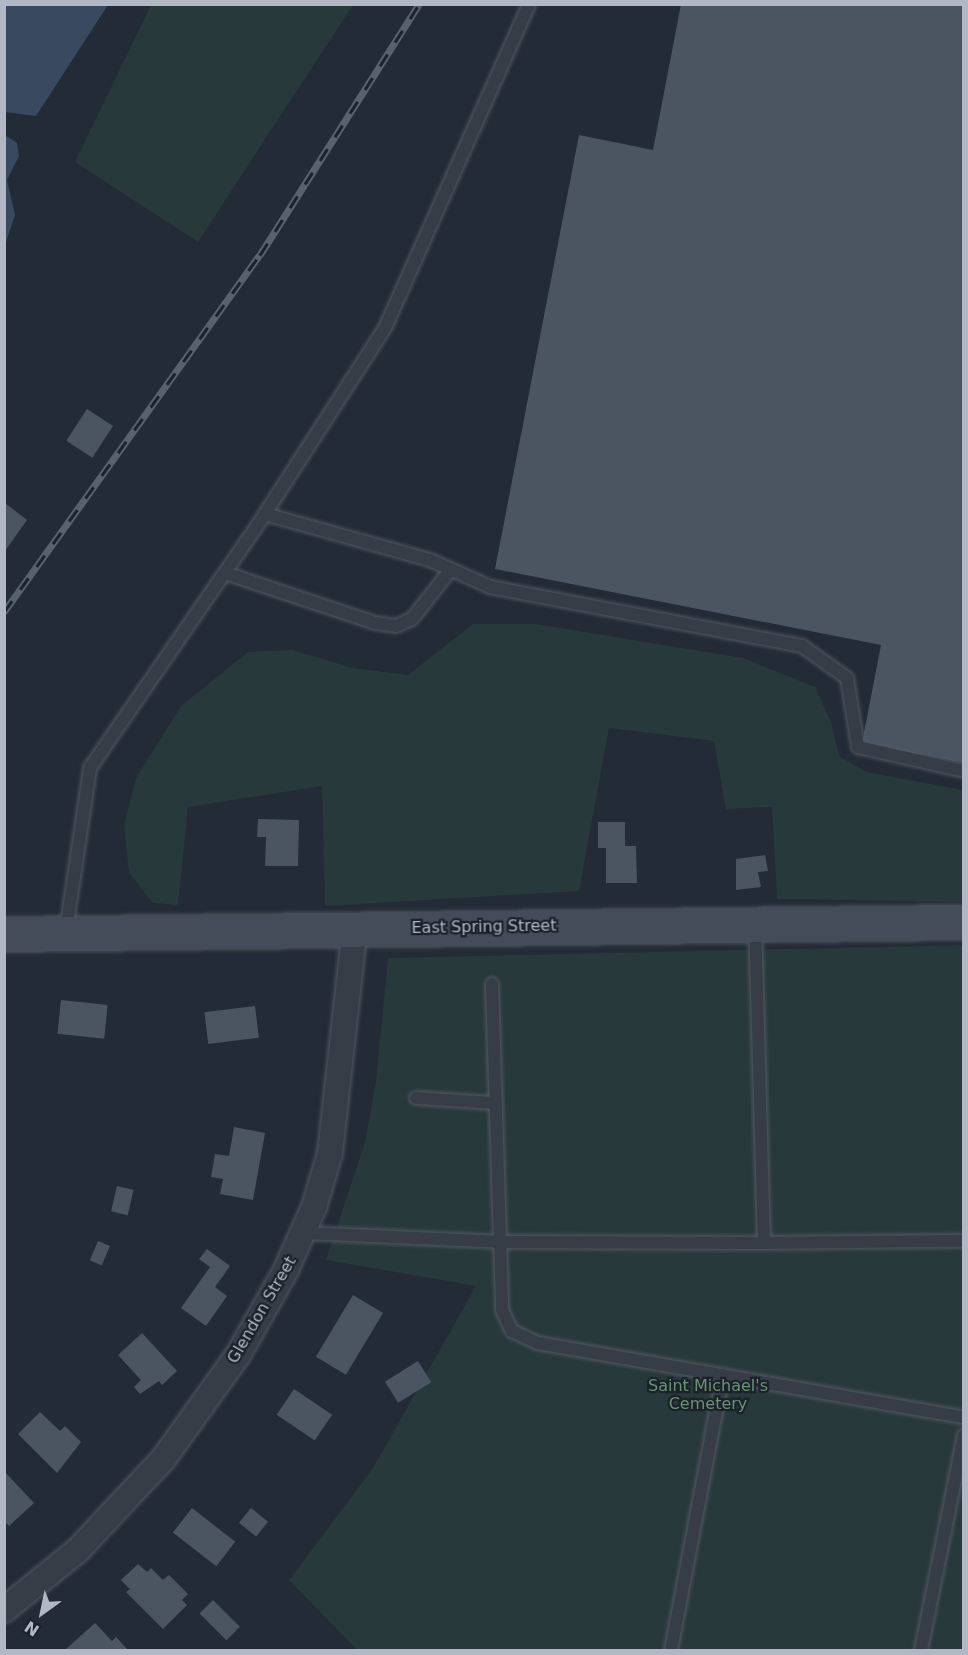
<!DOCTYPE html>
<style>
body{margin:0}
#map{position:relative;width:968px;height:1655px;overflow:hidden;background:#232b36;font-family:"DejaVu Sans",sans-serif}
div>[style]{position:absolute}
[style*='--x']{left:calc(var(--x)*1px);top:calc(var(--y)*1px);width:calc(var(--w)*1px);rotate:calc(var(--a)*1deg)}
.green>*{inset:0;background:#27393a}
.water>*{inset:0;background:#39495f}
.building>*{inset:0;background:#4b5562;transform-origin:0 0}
.roads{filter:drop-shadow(0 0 2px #515862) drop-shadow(0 0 2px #515862)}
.lane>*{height:12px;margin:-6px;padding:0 6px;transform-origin:6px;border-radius:6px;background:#363d47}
.street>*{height:24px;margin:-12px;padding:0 12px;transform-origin:12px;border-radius:12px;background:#363d47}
.secondary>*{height:33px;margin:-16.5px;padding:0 16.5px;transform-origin:16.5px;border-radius:16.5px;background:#444c5a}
.rail>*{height:7px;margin-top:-3.5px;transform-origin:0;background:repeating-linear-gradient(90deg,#1b222c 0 14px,#58616e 0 28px);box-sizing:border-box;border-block:2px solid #58616e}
span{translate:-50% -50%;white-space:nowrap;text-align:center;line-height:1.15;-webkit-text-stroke:4.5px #1b222c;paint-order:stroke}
.street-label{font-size:16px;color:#b1b8c3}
.park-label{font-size:16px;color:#6a9273}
.frame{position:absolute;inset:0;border:6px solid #b1b8c3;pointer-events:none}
.north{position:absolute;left:12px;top:1583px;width:60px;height:60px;-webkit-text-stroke:4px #1b222c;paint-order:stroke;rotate:213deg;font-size:16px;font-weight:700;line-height:24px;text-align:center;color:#b1b8c3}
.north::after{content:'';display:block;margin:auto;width:21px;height:27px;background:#b1b8c3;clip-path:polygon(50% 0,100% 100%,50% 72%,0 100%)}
</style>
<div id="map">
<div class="green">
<div style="clip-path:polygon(151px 5px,353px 5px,198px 242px,75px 162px)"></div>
<div style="clip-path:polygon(473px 624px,536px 624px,743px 658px,815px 687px,831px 722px,839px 756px,866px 772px,963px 790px,963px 902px,777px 899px,772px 807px,726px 809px,714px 741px,609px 728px,579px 891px,325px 906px,322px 786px,188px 807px,178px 905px,153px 903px,129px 873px,124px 825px,136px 778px,181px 706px,248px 652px,292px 650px,353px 668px,408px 675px)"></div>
<div style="clip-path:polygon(963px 945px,963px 1650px,357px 1650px,289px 1580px,373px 1468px,476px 1286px,326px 1260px,365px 1142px,376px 1081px,388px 958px)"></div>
</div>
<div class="water">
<div style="clip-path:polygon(5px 4px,108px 5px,36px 116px,5px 112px)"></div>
<div style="clip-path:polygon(5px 135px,17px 143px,19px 156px,7px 180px,15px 215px,5px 245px)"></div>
</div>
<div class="building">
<div style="clip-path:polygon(681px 4px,964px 4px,964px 763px,862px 743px,881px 645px,495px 569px,579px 135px,653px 150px)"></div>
<div style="left:87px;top:409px;width:31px;height:38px;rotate:33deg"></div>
<div style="clip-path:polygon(5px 503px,27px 520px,5px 551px)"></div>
<div style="clip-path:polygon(258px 819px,299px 820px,298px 866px,265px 866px,266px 837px,257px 837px)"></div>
<div style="clip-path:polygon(598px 822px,625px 822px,625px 846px,636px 846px,637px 883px,606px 883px,606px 848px,598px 848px)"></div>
<div style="clip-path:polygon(765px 855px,768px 871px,758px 872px,761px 887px,736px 890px,736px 859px)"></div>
<div style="left:61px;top:1000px;width:47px;height:34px;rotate:6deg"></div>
<div style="left:255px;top:1006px;width:32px;height:51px;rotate:83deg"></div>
<div style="clip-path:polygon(234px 1127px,265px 1133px,253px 1200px,220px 1194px,223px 1179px,211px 1177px,215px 1154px,229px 1156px)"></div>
<div style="left:117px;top:1186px;width:17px;height:26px;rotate:13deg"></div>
<div style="left:98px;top:1241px;width:13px;height:21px;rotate:23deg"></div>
<div style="clip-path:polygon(207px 1249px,230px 1266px,215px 1287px,227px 1296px,206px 1326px,181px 1308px,210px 1267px,199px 1259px)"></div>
<div style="left:353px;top:1295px;width:35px;height:72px;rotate:31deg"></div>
<div style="clip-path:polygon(142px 1333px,177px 1371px,162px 1385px,159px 1381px,140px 1394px,134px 1387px,141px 1380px,118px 1355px)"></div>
<div style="left:418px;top:1361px;width:25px;height:39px;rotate:58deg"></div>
<div style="left:294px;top:1389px;width:46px;height:31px;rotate:34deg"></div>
<div style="clip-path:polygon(40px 1412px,60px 1431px,65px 1426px,81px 1442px,57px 1473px,18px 1434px)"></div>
<div style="clip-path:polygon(4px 1471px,34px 1503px,9px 1526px,4px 1521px)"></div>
<div style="left:192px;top:1508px;width:55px;height:31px;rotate:38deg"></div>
<div style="left:251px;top:1508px;width:22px;height:19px;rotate:39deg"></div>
<div style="clip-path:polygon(138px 1564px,147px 1572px,151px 1568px,163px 1580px,169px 1575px,188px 1594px,182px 1600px,187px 1605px,163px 1629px,126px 1592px,130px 1589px,121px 1580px)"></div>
<div style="left:213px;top:1600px;width:38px;height:19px;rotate:45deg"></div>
<div style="clip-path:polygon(95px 1623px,112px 1641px,116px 1637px,128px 1650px,65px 1650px)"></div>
</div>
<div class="roads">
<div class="lane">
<div style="--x:265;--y:514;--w:171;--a:15.6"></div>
<div style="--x:430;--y:560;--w:66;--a:24.2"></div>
<div style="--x:490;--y:587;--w:318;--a:10.7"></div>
<div style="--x:802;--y:646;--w:55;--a:35.4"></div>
<div style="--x:847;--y:678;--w:70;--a:80.9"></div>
<div style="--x:858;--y:747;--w:109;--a:12.8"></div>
<div style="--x:225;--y:573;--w:158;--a:18.4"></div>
<div style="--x:375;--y:623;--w:21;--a:8"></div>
<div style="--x:396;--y:626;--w:17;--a:-24"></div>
<div style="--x:412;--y:619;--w:63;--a:-52"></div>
<div style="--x:66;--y:931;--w:165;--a:-81.6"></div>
<div style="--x:90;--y:768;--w:308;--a:-55.4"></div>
<div style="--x:265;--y:514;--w:221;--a:-57.2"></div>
<div style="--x:385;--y:328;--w:355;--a:-66"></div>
<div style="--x:492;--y:984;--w:326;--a:88.2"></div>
<div style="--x:502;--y:1310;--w:23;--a:65"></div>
<div style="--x:512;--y:1331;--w:29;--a:25"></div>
<div style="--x:538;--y:1343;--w:432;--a:9.9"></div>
<div style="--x:416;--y:1098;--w:80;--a:3.6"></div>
<div style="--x:304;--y:1233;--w:195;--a:2.6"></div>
<div style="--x:499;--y:1242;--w:265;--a:0.2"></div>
<div style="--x:764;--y:1243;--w:318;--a:-91.6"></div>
<div style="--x:764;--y:1243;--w:200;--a:-0.6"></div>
<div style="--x:671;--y:1650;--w:280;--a:-79.3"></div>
<div style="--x:921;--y:1650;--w:219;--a:-78.7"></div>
</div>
<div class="street">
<div style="--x:4;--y:1610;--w:95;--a:-39"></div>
<div style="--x:78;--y:1550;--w:126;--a:-46.9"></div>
<div style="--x:164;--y:1458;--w:127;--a:-54.3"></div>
<div style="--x:238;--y:1355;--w:98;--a:-60.5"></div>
<div style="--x:286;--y:1270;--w:69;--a:-66"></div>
<div style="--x:314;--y:1207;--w:56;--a:-73.5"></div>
<div style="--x:330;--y:1153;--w:226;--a:-83.7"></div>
</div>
<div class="secondary">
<div style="--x:4;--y:934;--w:960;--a:-0.72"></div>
</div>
</div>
<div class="rail">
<div style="--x:4;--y:612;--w:439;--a:-54.4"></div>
<div style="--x:260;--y:255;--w:297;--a:-57.6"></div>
</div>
<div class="street-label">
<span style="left:484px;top:927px;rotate:-1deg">East Spring Street</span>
<span style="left:262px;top:1310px;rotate:-60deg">Glendon Street</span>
</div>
<div class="park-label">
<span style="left:708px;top:1395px">Saint Michael's<br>Cemetery</span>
</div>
<div class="frame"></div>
<div class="north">N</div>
</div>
